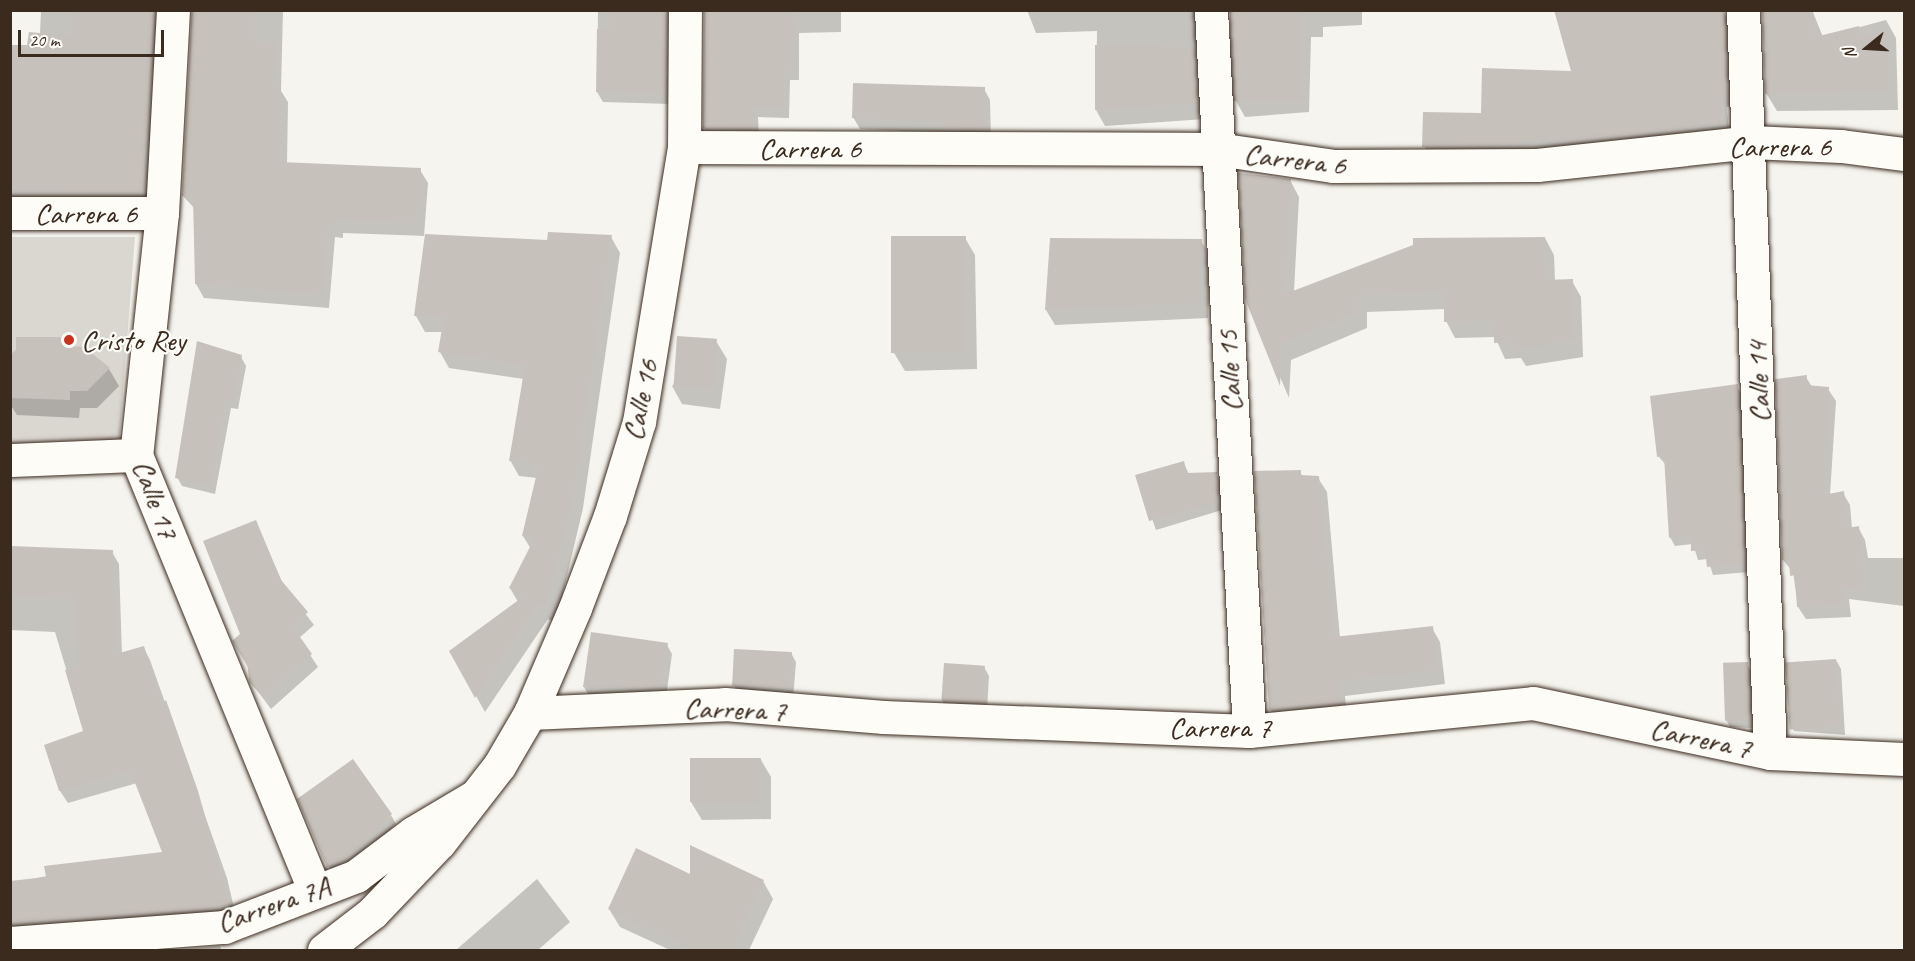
<!DOCTYPE html>
<style>
body{margin:0}
#map{position:relative;width:1915px;height:961px;overflow:hidden;background:#f5f4ee;font-family:Caveat,sans-serif}
div>[style]{position:absolute}
[style*='--x']{left:calc(var(--x)*1px);top:calc(var(--y)*1px);width:calc(var(--w)*1px);rotate:calc(var(--a)*1deg)}
.green>*{inset:0;background:#dad6d0}
.shadow>*{inset:0;background:#0003}
.building>*{inset:0;background:#c7c1bb;transform-origin:0 0}
.roads{filter:drop-shadow(0 0 2px #3b2a1e) drop-shadow(0 0 2px #3b2a1e)}
.street>*{height:33px;margin:-16.5px;padding:0 16.5px;transform-origin:16.5px;border-radius:16.5px;background:#fdfcf7}
.secondary>*{height:33px;margin:-16.5px;padding:0 16.5px;transform-origin:16.5px;border-radius:16.5px;background:#fdfcf7}
.dots>*{width:16px;height:16px;translate:-50% -50%;box-sizing:border-box;border:3px solid #fdfcf7;border-radius:50%}
span{translate:-50% -50%;white-space:nowrap;text-align:center;line-height:1.15;-webkit-text-stroke:4.5px #fdfcf7;paint-order:stroke}
.street-label{font-size:30px;color:#3b2a1e}
.poi-label{font-size:30px;color:#3b2a1e}
.left{translate:0 -50%;text-align:left}
.frame{position:absolute;inset:0;border:12px solid #3b2a1e;pointer-events:none}
.north{position:absolute;left:1837px;top:18px;width:60px;height:60px;-webkit-text-stroke:4px #fdfcf7;paint-order:stroke;rotate:252deg;font-size:16px;font-weight:700;line-height:24px;text-align:center;color:#3b2a1e}
.north::after{content:'';display:block;margin:auto;width:21px;height:27px;background:#3b2a1e;clip-path:polygon(50% 0,100% 100%,50% 72%,0 100%)}
.scale{position:absolute;left:18px;top:30px;width:146px;height:27px;box-sizing:border-box;border:3px solid #3b2a1e;border-top:0;padding-left:8px;font-size:18px;line-height:21px;white-space:nowrap;color:#3b2a1e;-webkit-text-stroke:4px #fdfcf7;paint-order:stroke}
</style>
<div id="map">
<div class="green">
<div style="clip-path:polygon(10px 237px,135px 237px,119px 443px,11px 448px)"></div>
</div>
<div class="shadow">
<div style="clip-path:polygon(41px 10px,170px 10px,151px 208px,10px 205px,10px 47px,28px 47px,40px 34px)"></div>
<div style="clip-path:polygon(192px 10px,283px 10px,281px 91px,288px 102px,287px 164px,420px 170px,428px 183px,424px 236px,548px 241px,611px 237px,620px 253px,583px 508px,556px 623px,548px 619px,485px 712px,451px 651px,518px 602px,510px 588px,531px 549px,523px 536px,537px 478px,519px 476px,510px 460px,524px 379px,449px 368px,440px 352px,443px 332px,425px 332px,416px 316px,427px 236px,343px 233px,343px 238px,335px 237px,329px 308px,204px 298px,196px 284px,195px 209px,183px 196px)"></div>
<div style="clip-path:polygon(598px 10px,677px 10px,671px 104px,603px 102px,597px 92px)"></div>
<div style="clip-path:polygon(705px 10px,841px 10px,841px 32px,799px 33px,799px 80px,790px 80px,789px 118px,758px 117px,759px 139px,710px 138px,704px 128px)"></div>
<div style="clip-path:polygon(1027px 10px,1209px 10px,1205px 119px,1105px 126px,1096px 110px,1097px 31px,1036px 33px)"></div>
<div style="clip-path:polygon(1231px 10px,1362px 10px,1362px 25px,1323px 27px,1323px 37px,1311px 37px,1309px 112px,1245px 117px,1236px 101px)"></div>
<div style="clip-path:polygon(1812px 10px,1823px 37px,1886px 20px,1896px 38px,1898px 110px,1777px 111px,1766px 93px)"></div>
<div style="clip-path:polygon(1723px 11px,1731px 25px,1734px 107px,1727px 107px,1729px 136px,1431px 159px,1424px 146px,1573px 73px)"></div>
<div style="clip-path:polygon(984px 89px,990px 100px,991px 140px,951px 133px,860px 129px,853px 117px)"></div>
<div style="clip-path:polygon(1290px 180px,1299px 197px,1294px 291px,1545px 238px,1554px 255px,1555px 281px,1572px 281px,1581px 297px,1583px 357px,1526px 366px,1521px 358px,1505px 359px,1495px 337px,1455px 338px,1446px 321px,1446px 309px,1367px 312px,1367px 328px,1291px 360px,1289px 398px,1247px 299px)"></div>
<div style="clip-path:polygon(965px 238px,975px 255px,977px 369px,905px 371px,894px 353px)"></div>
<div style="clip-path:polygon(1201px 241px,1210px 256px,1208px 318px,1055px 325px,1046px 310px)"></div>
<div style="clip-path:polygon(68px 339px,73px 348px,109px 369px,119px 386px,97px 408px,80px 408px,79px 418px,17px 415px,10px 404px,10px 357px)"></div>
<div style="clip-path:polygon(716px 341px,727px 359px,720px 409px,682px 404px,672px 386px)"></div>
<div style="clip-path:polygon(241px 357px,246px 366px,238px 409px,231px 408px,215px 494px,182px 486px,177px 477px)"></div>
<div style="clip-path:polygon(1806px 377px,1812px 387px,1828px 389px,1836px 401px,1830px 495px,1843px 493px,1850px 505px,1852px 528px,1858px 527px,1865px 540px,1868px 558px,1904px 558px,1904px 606px,1849px 599px,1851px 617px,1806px 619px,1798px 607px,1793px 572px,1783px 560px)"></div>
<div style="clip-path:polygon(1737px 386px,1742px 395px,1749px 572px,1713px 575px,1708px 559px,1698px 560px,1693px 544px,1675px 546px,1670px 537px,1666px 465px,1659px 457px)"></div>
<div style="clip-path:polygon(1183px 462px,1189px 474px,1216px 474px,1221px 482px,1222px 510px,1156px 530px,1137px 476px)"></div>
<div style="clip-path:polygon(1300px 472px,1303px 477px,1318px 478px,1327px 492px,1340px 638px,1432px 628px,1440px 642px,1445px 684px,1345px 696px,1347px 717px,1279px 724px,1270px 709px)"></div>
<div style="clip-path:polygon(255px 521px,284px 586px,314px 625px,299px 638px,318px 667px,271px 709px,250px 681px,242px 634px)"></div>
<div style="clip-path:polygon(10px 548px,112px 552px,119px 564px,122px 654px,143px 647px,150px 660px,227px 878px,236px 916px,10px 940px,10px 883px,164px 854px,137px 783px,68px 803px,60px 791px,46px 746px,85px 732px,55px 632px,10px 630px)"></div>
<div style="clip-path:polygon(667px 645px,672px 654px,666px 697px,589px 696px,584px 687px)"></div>
<div style="clip-path:polygon(791px 653px,796px 662px,793px 699px,739px 694px,734px 685px)"></div>
<div style="clip-path:polygon(1836px 660px,1841px 669px,1845px 735px,1794px 731px,1789px 722px)"></div>
<div style="clip-path:polygon(1747px 664px,1752px 673px,1754px 728px,1730px 727px,1725px 718px)"></div>
<div style="clip-path:polygon(945px 665px,984px 667px,989px 676px,987px 710px,947px 709px,942px 700px)"></div>
<div style="clip-path:polygon(692px 760px,761px 760px,771px 777px,771px 819px,702px 820px,691px 802px)"></div>
<div style="clip-path:polygon(391px 815px,396px 824px,349px 869px,334px 875px,329px 866px)"></div>
<div style="clip-path:polygon(691px 876px,763px 881px,773px 899px,749px 950px,670px 950px,620px 927px,609px 909px)"></div>
<div style="clip-path:polygon(537px 879px,570px 922px,538px 950px,456px 950px)"></div>
</div>
<div class="building">
<div style="clip-path:polygon(71px 10px,154px 10px,144px 194px,10px 190px,10px 45px,27px 45px,29px 32px,71px 36px)"></div>
<div style="clip-path:polygon(192px 10px,255px 10px,254px 42px,275px 41px,274px 87px,281px 87px,280px 162px,421px 168px,417px 223px,336px 220px,336px 224px,328px 224px,322px 295px,195px 284px,193px 196px,182px 196px)"></div>
<div style="clip-path:polygon(609px 10px,666px 10px,666px 94px,596px 92px,597px 29px,609px 29px)"></div>
<div style="clip-path:polygon(704px 10px,794px 10px,793px 70px,785px 70px,783px 108px,753px 107px,754px 129px,703px 128px)"></div>
<div style="left:1230px;top:10px;width:72px;height:91px"></div>
<div style="clip-path:polygon(1554px 10px,1724px 10px,1727px 94px,1721px 94px,1723px 123px,1575px 141px,1522px 140px,1522px 145px,1422px 147px,1423px 112px,1481px 113px,1482px 68px,1571px 71px)"></div>
<div style="clip-path:polygon(1762px 10px,1813px 10px,1815px 37px,1859px 26px,1861px 35px,1887px 34px,1888px 92px,1765px 94px)"></div>
<div style="clip-path:polygon(1095px 45px,1194px 47px,1197px 103px,1095px 110px)"></div>
<div style="clip-path:polygon(853px 83px,985px 87px,985px 129px,947px 129px,946px 122px,852px 118px)"></div>
<div style="clip-path:polygon(1238px 173px,1291px 179px,1285px 294px,1413px 245px,1413px 238px,1545px 237px,1546px 280px,1573px 279px,1574px 340px,1515px 350px,1514px 342px,1494px 343px,1494px 321px,1444px 322px,1444px 292px,1359px 295px,1358px 312px,1282px 343px,1280px 386px,1245px 299px)"></div>
<div style="clip-path:polygon(548px 232px,612px 235px,574px 491px,547px 608px,539px 603px,475px 698px,449px 651px,524px 596px,509px 588px,534px 539px,522px 536px,539px 464px,509px 461px,525px 365px,438px 352px,444px 317px,414px 316px,425px 234px,547px 240px)"></div>
<div style="left:891px;top:236px;width:75px;height:117px"></div>
<div style="clip-path:polygon(1050px 238px,1202px 239px,1200px 303px,1045px 310px)"></div>
<div style="left:677px;top:336px;width:40px;height:51px;rotate:4deg"></div>
<div style="clip-path:polygon(16px 337px,69px 337px,69px 346px,84px 347px,110px 368px,87px 391px,70px 391px,70px 400px,10px 398px,10px 355px,16px 350px)"></div>
<div style="clip-path:polygon(197px 341px,242px 355px,234px 401px,226px 399px,211px 486px,175px 478px)"></div>
<div style="clip-path:polygon(1807px 375px,1806px 385px,1829px 387px,1823px 495px,1844px 491px,1847px 528px,1859px 526px,1866px 591px,1843px 587px,1844px 605px,1797px 607px,1795px 575px,1790px 576px,1789px 559px,1782px 560px,1775px 379px)"></div>
<div style="clip-path:polygon(1738px 384px,1744px 563px,1707px 567px,1705px 550px,1691px 551px,1691px 536px,1669px 538px,1664px 456px,1657px 457px,1650px 396px)"></div>
<div style="clip-path:polygon(1184px 461px,1187px 473px,1217px 472px,1218px 502px,1149px 521px,1135px 475px)"></div>
<div style="clip-path:polygon(1301px 470px,1301px 475px,1319px 476px,1334px 637px,1433px 626px,1438px 670px,1338px 681px,1340px 703px,1269px 710px,1254px 471px)"></div>
<div style="clip-path:polygon(256px 520px,281px 580px,308px 612px,293px 627px,312px 654px,264px 698px,249px 682px,248px 667px,232px 641px,240px 634px,203px 541px)"></div>
<div style="clip-path:polygon(10px 546px,113px 550px,116px 654px,144px 646px,162px 704px,166px 700px,198px 791px,230px 904px,207px 909px,11px 924px,10px 881px,46px 877px,44px 866px,162px 852px,130px 770px,59px 791px,44px 745px,83px 731px,65px 670px,78px 665px,76px 599px,10px 597px)"></div>
<div style="clip-path:polygon(591px 632px,668px 643px,661px 688px,583px 687px)"></div>
<div style="left:734px;top:649px;width:58px;height:37px;rotate:3deg"></div>
<div style="left:1836px;top:659px;width:67px;height:51px;rotate:86deg"></div>
<div style="left:1748px;top:662px;width:58px;height:25px;rotate:88deg"></div>
<div style="left:944px;top:663px;width:41px;height:37px;rotate:4deg"></div>
<div style="left:761px;top:758px;width:44px;height:71px;rotate:90deg"></div>
<div style="clip-path:polygon(353px 759px,392px 814px,344px 861px,327px 867px,297px 799px)"></div>
<div style="clip-path:polygon(690px 845px,764px 880px,731px 951px,696px 951px,608px 909px,636px 848px,690px 874px)"></div>
<div style="clip-path:polygon(220px 946px,222px 951px,161px 951px)"></div>
</div>
<div class="roads">
<div class="street">
<div style="--x:173;--y:10;--w:203;--a:93.1"></div>
<div style="--x:162;--y:213;--w:243;--a:96.1"></div>
<div style="--x:136;--y:455;--w:470;--a:67.7"></div>
<div style="--x:1211;--y:10;--w:722;--a:86.98"></div>
<div style="--x:1743;--y:10;--w:743;--a:87.92"></div>
<div style="--x:684;--y:147;--w:533;--a:0.21"></div>
<div style="--x:1217;--y:149;--w:117;--a:8.3"></div>
<div style="--x:1333;--y:166;--w:204;--a:-0.3"></div>
<div style="--x:1537;--y:165;--w:215;--a:-6.1"></div>
<div style="--x:1751;--y:142;--w:90;--a:2.5"></div>
<div style="--x:1841;--y:146;--w:64;--a:7.2"></div>
<div style="--x:10;--y:213;--w:152;--a:0"></div>
<div style="--x:10;--y:460;--w:126;--a:-2.3"></div>
<div style="--x:530;--y:713;--w:195;--a:-2.6"></div>
<div style="--x:725;--y:704;--w:159;--a:4.7"></div>
<div style="--x:883;--y:717;--w:366;--a:2.2"></div>
<div style="--x:1249;--y:731;--w:285;--a:-5.6"></div>
<div style="--x:1533;--y:703;--w:242;--a:11.9"></div>
<div style="--x:1770;--y:753;--w:134;--a:2.6"></div>
<div style="--x:10;--y:943;--w:215;--a:-4.3"></div>
<div style="--x:224;--y:927;--w:142;--a:-21.1"></div>
<div style="--x:356;--y:876;--w:71;--a:-37"></div>
<div style="--x:413;--y:833;--w:72;--a:-30.8"></div>
</div>
<div class="secondary">
<div style="--x:324;--y:950;--w:61;--a:-37.6"></div>
<div style="--x:372;--y:913;--w:97;--a:-46.3"></div>
<div style="--x:439;--y:843;--w:98;--a:-52.1"></div>
<div style="--x:499;--y:766;--w:61;--a:-59.7"></div>
<div style="--x:530;--y:713;--w:114;--a:-66.8"></div>
<div style="--x:575;--y:608;--w:98;--a:-69.2"></div>
<div style="--x:610;--y:516;--w:98;--a:-72.9"></div>
<div style="--x:639;--y:422;--w:279;--a:-80.7"></div>
<div style="--x:684;--y:147;--w:137;--a:-89.6"></div>
</div>
</div>
<div class="dots">
<div style="left:69px;top:340px;background:#c8321e"></div>
</div>
<div class="street-label">
<span style="left:1780px;top:146px">Carrera 6</span>
<span style="left:810px;top:148px">Carrera 6</span>
<span style="left:1295px;top:159px;rotate:7deg">Carrera 6</span>
<span style="left:86px;top:213px">Carrera 6</span>
<span style="left:1229px;top:371px;rotate:-93deg">Calle 15</span>
<span style="left:1758px;top:382px;rotate:-92deg">Calle 14</span>
<span style="left:640px;top:400px;rotate:-78deg">Calle 16</span>
<span style="left:156px;top:499px;rotate:70deg">Calle 17</span>
<span style="left:735px;top:709px;rotate:2deg">Carrera 7</span>
<span style="left:1220px;top:727px">Carrera 7</span>
<span style="left:1701px;top:738px;rotate:12deg">Carrera 7</span>
<span style="left:273px;top:904px;rotate:-19deg">Carrera 7A</span>
</div>
<div class="poi-label">
<span class="left" style="left:81px;top:340px">Cristo Rey</span>
</div>
<div class="frame"></div>
<div class="north">N</div>
<div class="scale">20 m</div>
</div>
